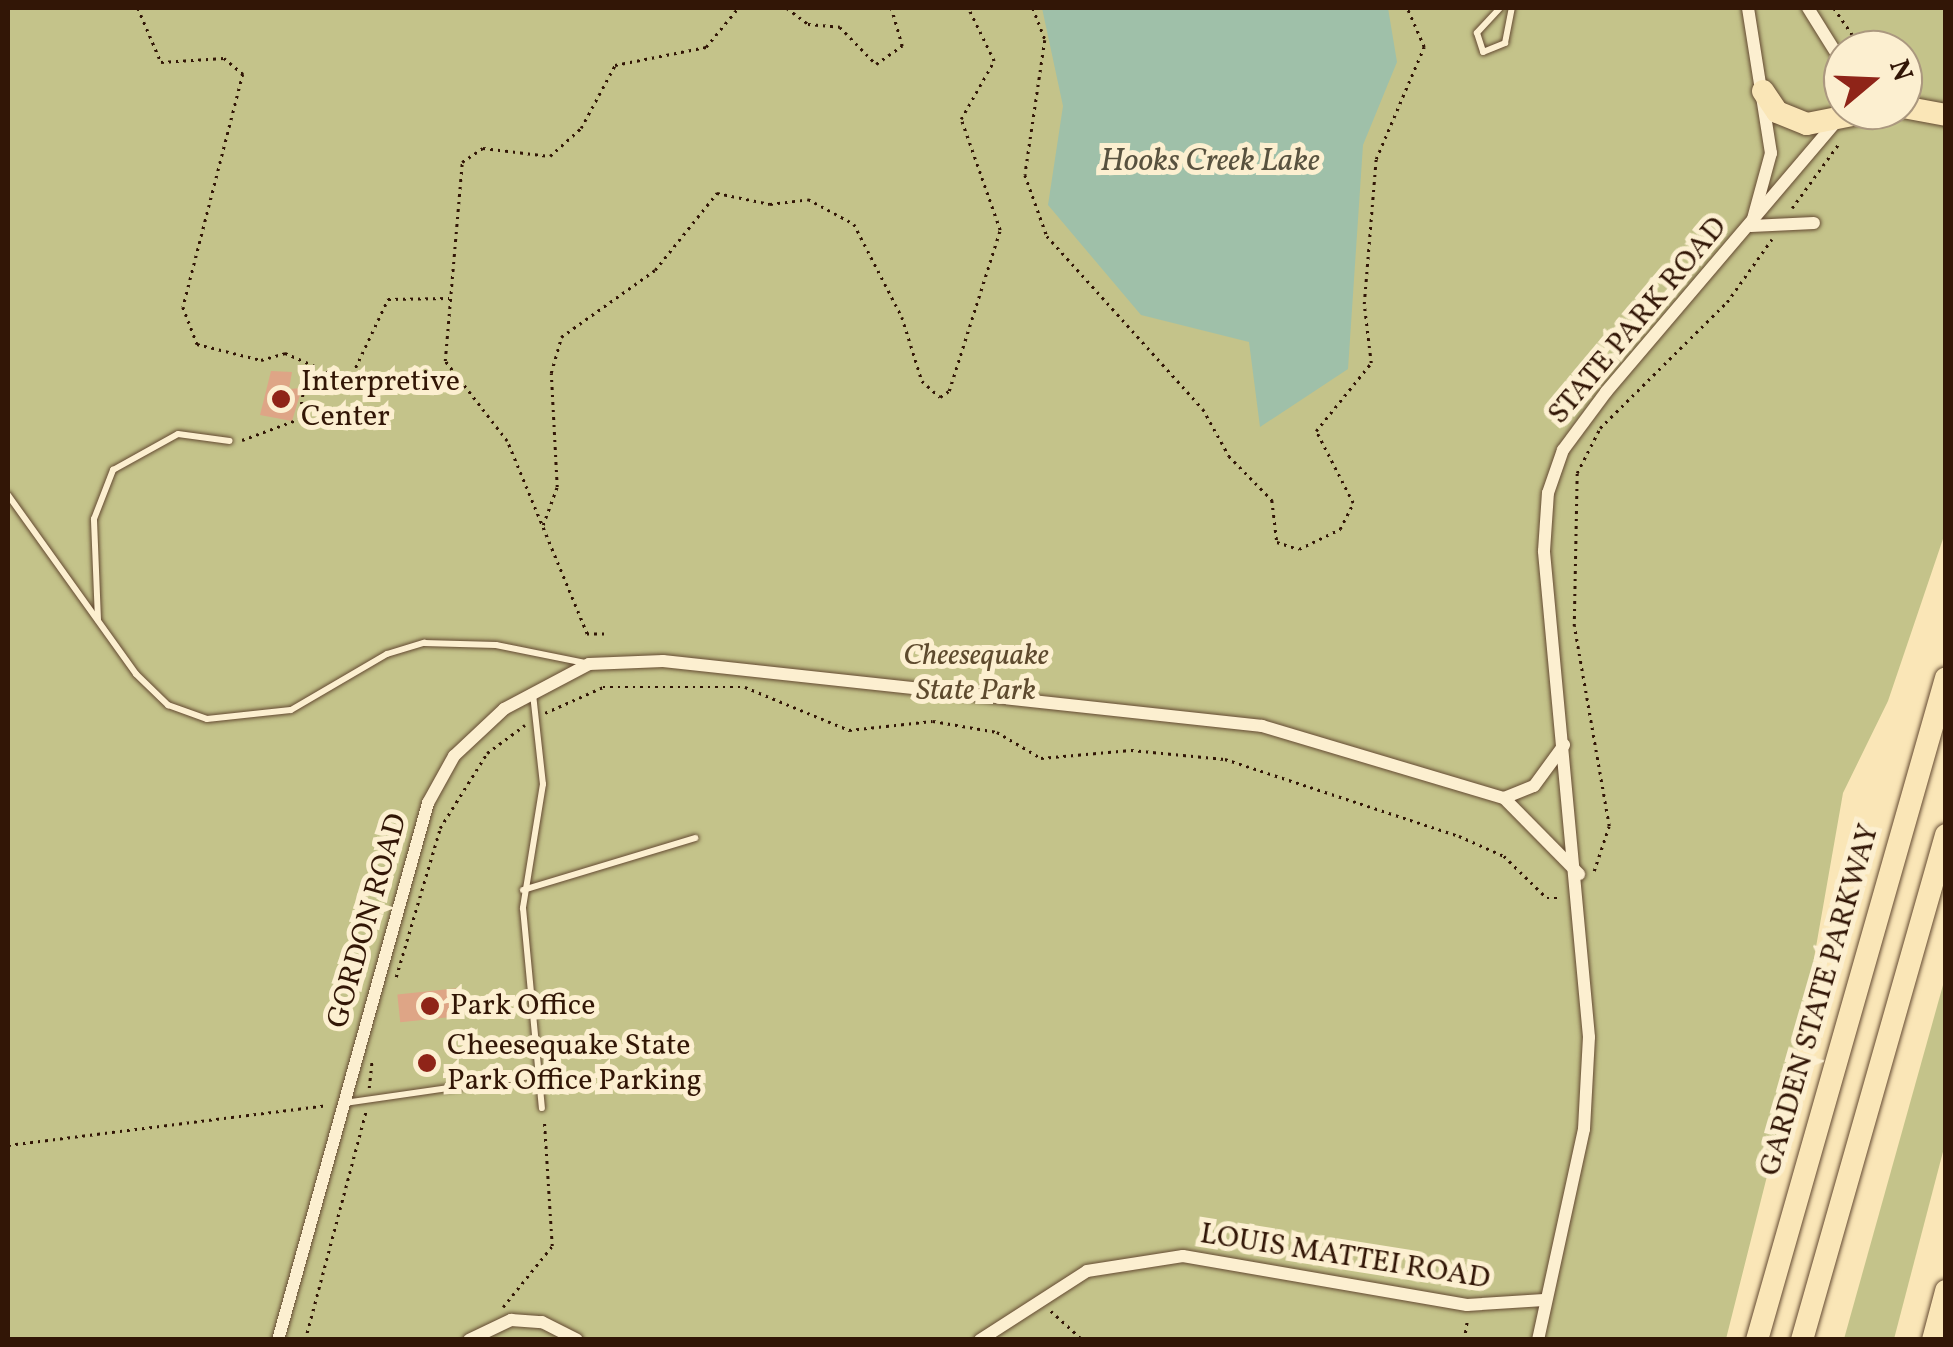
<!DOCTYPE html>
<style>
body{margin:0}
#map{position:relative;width:1953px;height:1347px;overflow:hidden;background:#fae6b7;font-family:Vollkorn,serif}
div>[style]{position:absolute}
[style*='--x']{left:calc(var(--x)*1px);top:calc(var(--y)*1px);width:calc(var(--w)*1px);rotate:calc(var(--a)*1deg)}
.green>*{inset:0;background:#c4c38a}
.water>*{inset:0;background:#9fc0a9}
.building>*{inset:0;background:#dea586;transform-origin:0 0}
.path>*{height:2.5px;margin-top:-1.25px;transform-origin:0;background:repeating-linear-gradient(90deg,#321606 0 2.5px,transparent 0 7.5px)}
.roads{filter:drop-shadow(0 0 2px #644a32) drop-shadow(0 0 2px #644a32)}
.service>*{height:6px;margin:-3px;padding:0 3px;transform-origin:3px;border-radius:3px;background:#fcefd0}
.minor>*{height:12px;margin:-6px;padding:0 6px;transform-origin:6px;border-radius:6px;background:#fcefd0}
.motorway>*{height:22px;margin:-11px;padding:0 11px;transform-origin:11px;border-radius:11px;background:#fae6b7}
.dots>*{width:28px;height:28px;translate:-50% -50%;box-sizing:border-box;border:5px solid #fcefd0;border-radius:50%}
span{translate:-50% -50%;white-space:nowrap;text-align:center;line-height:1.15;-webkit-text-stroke:10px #fcefd0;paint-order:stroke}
.street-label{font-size:30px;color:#321606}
.poi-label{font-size:30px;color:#321606}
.left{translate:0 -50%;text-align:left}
.park-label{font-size:30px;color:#5e4a2e;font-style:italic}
.water-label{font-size:32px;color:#58523f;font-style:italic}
.frame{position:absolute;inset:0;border:10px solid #321606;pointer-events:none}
.north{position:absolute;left:1823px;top:30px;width:100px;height:100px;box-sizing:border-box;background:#fcefd0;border:2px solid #ab987f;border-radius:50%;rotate:71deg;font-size:28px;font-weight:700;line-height:40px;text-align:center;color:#321606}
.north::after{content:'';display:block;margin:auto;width:35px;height:45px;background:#8f2418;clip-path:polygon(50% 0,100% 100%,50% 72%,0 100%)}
</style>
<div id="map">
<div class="green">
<div style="clip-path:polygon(evenodd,8px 8px,1945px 8px,1945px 533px,1888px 701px,1843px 793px,1796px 1061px,1726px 1339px,8px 1340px,8px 8px,1843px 50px,1903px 50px,1903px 110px,1843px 110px,1843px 50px)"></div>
<div style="clip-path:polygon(1945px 978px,1945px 1144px,1894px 1339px,1844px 1339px)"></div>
</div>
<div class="water">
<div style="clip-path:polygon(1042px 8px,1388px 8px,1397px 62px,1363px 145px,1348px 369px,1260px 427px,1249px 342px,1141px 315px,1048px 205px,1063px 106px)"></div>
</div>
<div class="building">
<div style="clip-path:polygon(271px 371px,292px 372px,289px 389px,302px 388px,292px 421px,260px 415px)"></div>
<div style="left:459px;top:988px;width:28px;height:62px;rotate:84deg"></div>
</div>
<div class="path">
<div style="--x:138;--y:8;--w:59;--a:66.9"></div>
<div style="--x:161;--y:62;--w:63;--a:-3.6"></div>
<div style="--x:224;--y:58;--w:25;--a:40"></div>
<div style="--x:243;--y:74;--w:241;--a:104.4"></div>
<div style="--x:183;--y:307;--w:40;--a:69"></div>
<div style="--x:197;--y:344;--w:66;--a:14"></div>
<div style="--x:261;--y:360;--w:25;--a:-16"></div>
<div style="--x:285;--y:353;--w:70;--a:23.6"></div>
<div style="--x:349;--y:381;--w:91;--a:-64.6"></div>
<div style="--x:388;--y:299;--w:61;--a:-0.9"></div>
<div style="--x:787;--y:8;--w:26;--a:37"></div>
<div style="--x:808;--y:24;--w:32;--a:5"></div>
<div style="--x:840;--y:27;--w:52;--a:45.8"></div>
<div style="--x:876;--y:64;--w:32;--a:-35"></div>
<div style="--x:902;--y:46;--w:40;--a:-106"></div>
<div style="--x:1033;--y:8;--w:34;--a:69"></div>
<div style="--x:1045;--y:40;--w:136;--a:98.4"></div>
<div style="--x:1025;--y:175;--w:65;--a:70.2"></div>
<div style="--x:1047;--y:236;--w:233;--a:48"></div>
<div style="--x:1203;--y:409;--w:54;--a:61"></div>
<div style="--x:1229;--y:456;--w:62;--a:45.7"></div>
<div style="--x:1272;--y:500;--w:42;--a:83.2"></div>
<div style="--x:1277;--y:542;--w:23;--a:18"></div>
<div style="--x:1299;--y:549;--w:46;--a:-26"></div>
<div style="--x:1340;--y:529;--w:29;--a:-63"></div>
<div style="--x:1353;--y:503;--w:81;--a:-117.2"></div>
<div style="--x:1316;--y:431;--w:87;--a:-51"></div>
<div style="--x:1371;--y:363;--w:59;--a:-96.8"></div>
<div style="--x:1364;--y:304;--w:145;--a:-85.3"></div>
<div style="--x:1376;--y:159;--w:122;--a:-66.8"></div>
<div style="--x:1424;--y:47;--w:43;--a:-113.6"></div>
<div style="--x:1834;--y:8;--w:51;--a:55.4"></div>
<div style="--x:1792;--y:208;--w:82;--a:-54"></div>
<div style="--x:242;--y:440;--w:61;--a:-20.2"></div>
<div style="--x:299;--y:419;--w:55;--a:-81.6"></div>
<div style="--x:543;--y:525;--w:40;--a:-69.8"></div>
<div style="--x:557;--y:487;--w:114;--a:-93"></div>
<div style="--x:551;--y:373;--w:37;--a:-74"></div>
<div style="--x:561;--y:337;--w:115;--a:-35.5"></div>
<div style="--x:655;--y:270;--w:99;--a:-51.2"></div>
<div style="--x:717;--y:193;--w:54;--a:11.7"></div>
<div style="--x:770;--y:204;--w:38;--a:-7"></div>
<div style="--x:808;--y:199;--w:52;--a:28.5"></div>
<div style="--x:854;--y:224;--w:105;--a:62.7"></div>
<div style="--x:902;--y:317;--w:67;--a:72.6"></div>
<div style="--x:922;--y:381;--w:24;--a:42"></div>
<div style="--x:940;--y:397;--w:11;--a:-34"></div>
<div style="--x:949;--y:391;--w:169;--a:-72.4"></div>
<div style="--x:1000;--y:230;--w:118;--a:-109.4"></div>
<div style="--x:961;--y:119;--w:67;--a:-60.4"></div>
<div style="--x:994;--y:61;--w:59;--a:-116.1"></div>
<div style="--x:604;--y:634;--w:17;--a:180"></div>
<div style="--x:587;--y:634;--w:209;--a:-112.5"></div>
<div style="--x:507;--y:441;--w:101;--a:-127.8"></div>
<div style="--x:445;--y:361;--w:200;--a:-85.1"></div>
<div style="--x:462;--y:162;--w:25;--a:-34"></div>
<div style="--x:483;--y:148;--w:67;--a:6.8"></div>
<div style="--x:550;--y:156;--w:42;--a:-42.1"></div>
<div style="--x:581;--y:128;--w:72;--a:-61.6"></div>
<div style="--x:615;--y:65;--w:93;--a:-11.2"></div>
<div style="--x:706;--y:47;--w:50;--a:-50.6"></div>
<div style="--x:545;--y:713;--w:64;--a:-24.1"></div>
<div style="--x:603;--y:687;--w:142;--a:0"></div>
<div style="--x:745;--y:687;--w:113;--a:22.5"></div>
<div style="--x:849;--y:730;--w:84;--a:-6.1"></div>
<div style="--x:933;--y:721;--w:65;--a:9.8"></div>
<div style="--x:997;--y:732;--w:51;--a:30.6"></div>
<div style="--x:1041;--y:758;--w:90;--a:-5.1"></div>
<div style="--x:1131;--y:750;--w:94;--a:5.5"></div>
<div style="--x:1225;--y:759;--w:246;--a:18.2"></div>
<div style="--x:1459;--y:836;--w:49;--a:24"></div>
<div style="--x:1504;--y:856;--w:60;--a:44.3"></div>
<div style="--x:1547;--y:898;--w:13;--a:0"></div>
<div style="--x:1594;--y:871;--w:47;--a:-71.6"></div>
<div style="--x:1609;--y:826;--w:203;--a:-99.9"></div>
<div style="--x:1574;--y:626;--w:153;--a:-88.9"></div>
<div style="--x:1577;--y:473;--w:51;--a:-62.9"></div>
<div style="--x:1600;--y:428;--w:179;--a:-44.8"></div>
<div style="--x:1727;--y:302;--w:77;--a:-54.5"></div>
<div style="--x:396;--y:977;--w:155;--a:-73.5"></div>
<div style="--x:440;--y:828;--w:89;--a:-57.9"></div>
<div style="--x:487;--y:753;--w:47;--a:-36.4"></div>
<div style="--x:369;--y:1088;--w:27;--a:-84"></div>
<div style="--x:8;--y:1145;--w:321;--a:-7.1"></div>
<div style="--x:503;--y:1307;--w:78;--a:-51.2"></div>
<div style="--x:552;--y:1246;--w:126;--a:-93.6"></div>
<div style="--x:1051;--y:1311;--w:43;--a:42.2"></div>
<div style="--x:305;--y:1340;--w:238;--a:-75.1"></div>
<div style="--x:1464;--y:1340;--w:18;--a:-81"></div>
</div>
<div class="roads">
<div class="service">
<div style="--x:1500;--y:8;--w:34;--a:133"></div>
<div style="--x:1477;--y:33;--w:20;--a:72"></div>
<div style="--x:1483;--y:52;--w:24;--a:-22"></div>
<div style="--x:1505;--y:43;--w:36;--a:-79"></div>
<div style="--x:8;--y:495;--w:220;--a:54.4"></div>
<div style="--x:136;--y:674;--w:45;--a:44.1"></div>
<div style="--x:168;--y:705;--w:41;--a:19.7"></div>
<div style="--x:207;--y:719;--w:84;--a:-6.1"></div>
<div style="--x:291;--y:710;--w:111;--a:-30.3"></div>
<div style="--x:387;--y:654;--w:39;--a:-17"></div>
<div style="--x:424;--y:643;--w:72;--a:1.6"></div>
<div style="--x:496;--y:645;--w:91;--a:11.4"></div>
<div style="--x:98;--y:620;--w:101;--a:-92.3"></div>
<div style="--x:94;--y:519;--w:53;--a:-68.8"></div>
<div style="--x:113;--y:470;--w:74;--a:-29"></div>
<div style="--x:178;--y:434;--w:52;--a:7.7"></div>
<div style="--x:533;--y:694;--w:91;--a:83.7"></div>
<div style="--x:543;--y:784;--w:126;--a:99.2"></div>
<div style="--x:523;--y:908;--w:201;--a:84.6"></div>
<div style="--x:523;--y:890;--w:180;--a:-16.8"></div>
<div style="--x:344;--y:1103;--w:196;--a:-8.2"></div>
</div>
<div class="minor">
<div style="--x:1748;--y:8;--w:147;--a:81"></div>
<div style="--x:1771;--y:153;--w:68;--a:105.3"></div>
<div style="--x:1808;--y:8;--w:66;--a:58"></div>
<div style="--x:1751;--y:226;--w:63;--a:-2.7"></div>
<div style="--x:1504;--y:798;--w:32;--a:-22"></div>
<div style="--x:1534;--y:786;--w:51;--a:-53.8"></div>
<div style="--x:278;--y:1340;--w:558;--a:-74.39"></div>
<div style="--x:428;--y:803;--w:54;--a:-61"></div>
<div style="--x:454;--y:756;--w:69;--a:-43.2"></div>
<div style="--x:504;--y:709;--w:96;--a:-27.9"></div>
<div style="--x:589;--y:664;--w:74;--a:-2.3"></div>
<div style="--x:663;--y:661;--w:603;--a:6.19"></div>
<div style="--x:1262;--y:726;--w:252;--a:16.6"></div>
<div style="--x:1504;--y:798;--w:107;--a:45.4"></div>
<div style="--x:469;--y:1340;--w:47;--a:-25.5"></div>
<div style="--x:511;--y:1320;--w:31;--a:4"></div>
<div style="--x:542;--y:1322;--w:39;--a:27"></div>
<div style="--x:980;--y:1340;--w:127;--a:-32.8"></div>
<div style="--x:1087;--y:1271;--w:97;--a:-8.9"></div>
<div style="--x:1183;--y:1256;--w:288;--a:9.8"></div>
<div style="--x:1467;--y:1305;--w:77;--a:-3.7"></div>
<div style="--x:1538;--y:1340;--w:216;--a:-77.7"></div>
<div style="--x:1584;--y:1129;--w:92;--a:-86.9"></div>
<div style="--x:1589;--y:1037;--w:488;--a:-95.3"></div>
<div style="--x:1544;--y:551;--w:58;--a:-86.1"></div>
<div style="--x:1548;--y:493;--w:46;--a:-70.8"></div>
<div style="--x:1563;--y:450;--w:72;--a:-53.4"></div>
<div style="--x:1606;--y:392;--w:356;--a:-49.6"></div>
</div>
<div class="motorway">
<div style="--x:1763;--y:91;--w:25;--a:56"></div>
<div style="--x:1777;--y:112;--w:32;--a:22"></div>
<div style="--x:1807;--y:124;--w:72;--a:-11.2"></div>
<div style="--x:1903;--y:107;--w:44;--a:10.5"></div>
<div style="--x:1757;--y:1340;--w:688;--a:-74.07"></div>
<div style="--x:1802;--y:1340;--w:525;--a:-74.08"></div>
<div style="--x:1933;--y:1340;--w:51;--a:-75.1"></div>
</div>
</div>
<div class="dots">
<div style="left:281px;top:399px;background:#8f2418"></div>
<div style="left:430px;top:1006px;background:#8f2418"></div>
<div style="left:427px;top:1063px;background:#8f2418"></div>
</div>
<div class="street-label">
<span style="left:1638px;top:321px;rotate:-50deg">STATE PARK ROAD</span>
<span style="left:368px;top:921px;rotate:-74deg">GORDON ROAD</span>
<span style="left:1820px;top:1000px;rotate:-74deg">GARDEN STATE PARKWAY</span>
<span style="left:1345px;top:1257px;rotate:9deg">LOUIS MATTEI ROAD</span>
</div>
<div class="poi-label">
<span class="left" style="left:301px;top:399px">Interpretive<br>Center</span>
<span class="left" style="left:450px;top:1006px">Park Office</span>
<span class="left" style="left:447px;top:1063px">Cheesequake State<br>Park Office Parking</span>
</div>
<div class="park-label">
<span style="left:976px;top:673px">Cheesequake<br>State Park</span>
</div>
<div class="water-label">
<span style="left:1210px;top:162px">Hooks Creek Lake</span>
</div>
<div class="frame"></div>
<div class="north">N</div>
</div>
